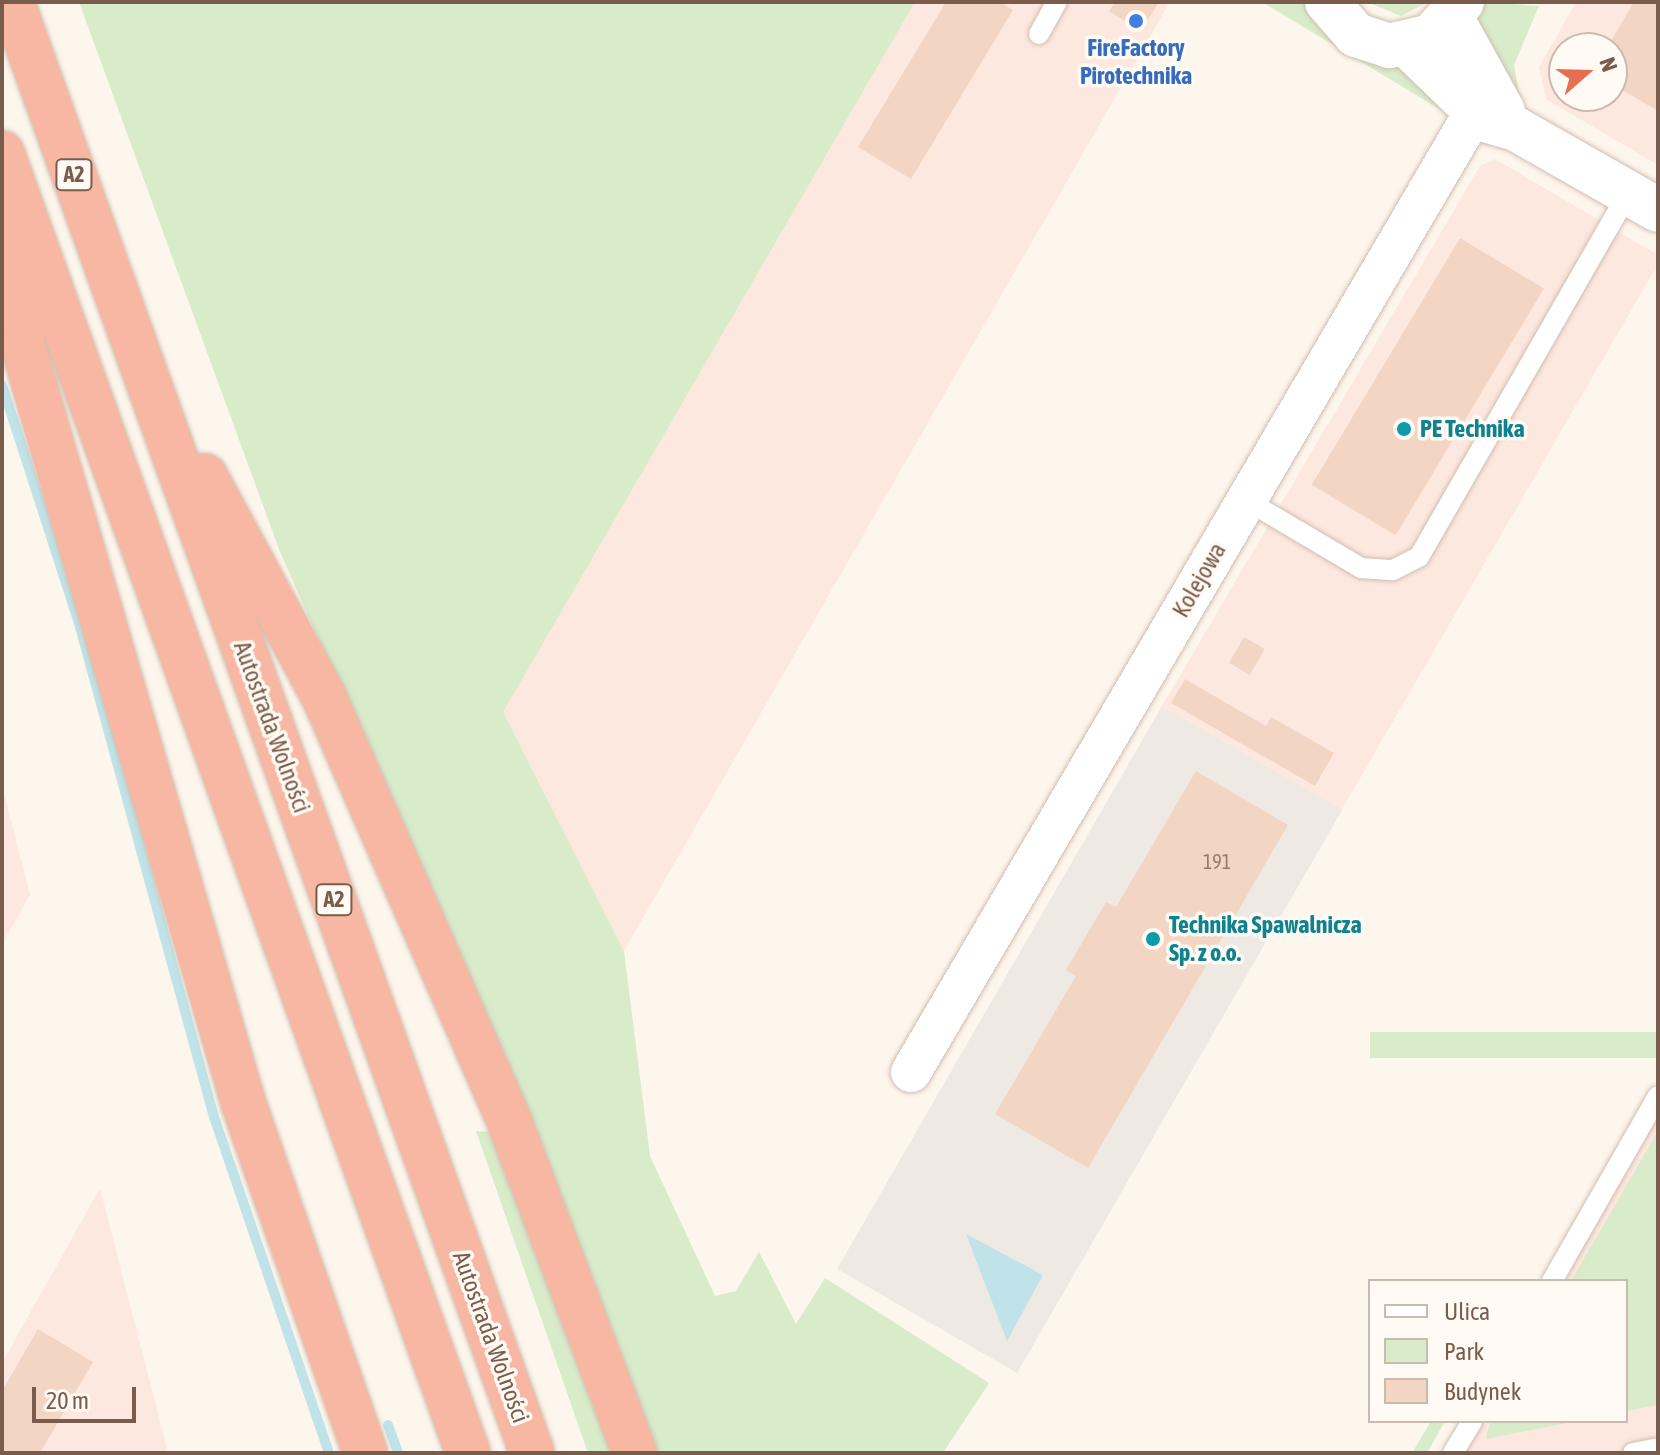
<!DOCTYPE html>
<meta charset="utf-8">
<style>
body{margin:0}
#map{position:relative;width:1660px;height:1455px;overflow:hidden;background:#fdf6ec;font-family:"Asap Condensed",sans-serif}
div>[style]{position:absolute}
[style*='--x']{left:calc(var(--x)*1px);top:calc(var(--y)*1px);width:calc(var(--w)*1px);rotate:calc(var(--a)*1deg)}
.commercial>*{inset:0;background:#fde8e0}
.industrial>*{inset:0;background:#efe9e4;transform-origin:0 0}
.green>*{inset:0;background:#d8ecc9;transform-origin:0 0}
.water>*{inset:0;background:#bfe3e8}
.stream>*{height:10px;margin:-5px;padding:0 5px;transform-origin:5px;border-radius:5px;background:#bfe3e8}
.building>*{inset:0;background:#f3d5c3;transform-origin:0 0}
.roads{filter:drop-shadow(0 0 2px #d1beb0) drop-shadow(0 0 2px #d1beb0)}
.service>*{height:20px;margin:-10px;padding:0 10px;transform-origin:10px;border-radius:10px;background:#fff}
.minor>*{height:40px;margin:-20px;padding:0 20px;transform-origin:20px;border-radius:20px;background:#fff}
.tertiary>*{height:44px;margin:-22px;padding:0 22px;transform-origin:22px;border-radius:22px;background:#fff}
.motorway>*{height:44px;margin:-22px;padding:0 22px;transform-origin:22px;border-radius:22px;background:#f7b7a3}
.dots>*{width:22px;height:22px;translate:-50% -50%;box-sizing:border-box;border:4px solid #fffaf3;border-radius:50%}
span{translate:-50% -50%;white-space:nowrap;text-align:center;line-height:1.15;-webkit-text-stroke:7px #fffaf3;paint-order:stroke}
.number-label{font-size:20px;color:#987a6a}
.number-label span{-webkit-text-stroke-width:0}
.shield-label span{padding:2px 6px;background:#fffaf3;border:2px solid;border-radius:6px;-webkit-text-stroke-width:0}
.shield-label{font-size:22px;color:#7a5c4d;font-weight:700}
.shop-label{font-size:24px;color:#366cbe;font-weight:700}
.culture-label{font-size:24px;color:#0d838f;font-weight:700}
.left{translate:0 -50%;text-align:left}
.street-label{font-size:24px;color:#7a5c4d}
.frame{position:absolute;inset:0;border:4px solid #7a5c4d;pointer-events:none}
.legend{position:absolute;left:1368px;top:1279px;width:260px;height:144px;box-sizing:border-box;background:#fffaf3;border:2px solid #cabbb1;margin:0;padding:10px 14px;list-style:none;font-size:24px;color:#7a5c4d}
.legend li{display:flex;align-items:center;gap:16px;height:40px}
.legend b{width:40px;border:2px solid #cabbb1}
.north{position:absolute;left:1548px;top:32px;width:80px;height:80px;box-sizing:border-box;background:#fffaf3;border:2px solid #cabbb1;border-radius:50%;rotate:70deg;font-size:22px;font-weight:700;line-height:32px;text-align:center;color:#7a5c4d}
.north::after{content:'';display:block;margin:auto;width:28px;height:36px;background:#e76f51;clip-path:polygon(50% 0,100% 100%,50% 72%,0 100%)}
.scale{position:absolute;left:32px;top:1387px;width:104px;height:36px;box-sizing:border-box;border:4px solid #7a5c4d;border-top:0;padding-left:10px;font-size:24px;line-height:28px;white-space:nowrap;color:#7a5c4d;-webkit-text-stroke:6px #fffaf3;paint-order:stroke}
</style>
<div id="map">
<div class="commercial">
<div style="clip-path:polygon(915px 2px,1170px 2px,624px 951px,502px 712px)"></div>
<div style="clip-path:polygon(evenodd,1576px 2px,1658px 2px,1658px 165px,1546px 99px,1539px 67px,1576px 2px,1564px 48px,1612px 48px,1612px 96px,1564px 96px,1564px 48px)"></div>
<div style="clip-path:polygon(1495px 159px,1658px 255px,1658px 264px,1341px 811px,1162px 706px,1480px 166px)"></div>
<div style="clip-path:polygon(2px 785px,30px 895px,2px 944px)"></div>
<div style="clip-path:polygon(1658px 1096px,1658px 1453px,1453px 1453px,1472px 1421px,1626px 1421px,1626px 1281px,1552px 1281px)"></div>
<div style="clip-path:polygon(100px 1188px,168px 1453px,2px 1453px,2px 1363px)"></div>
</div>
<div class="industrial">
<div style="left:1162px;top:706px;width:208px;height:650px;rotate:30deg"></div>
</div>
<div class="green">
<div style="clip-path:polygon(79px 2px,915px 2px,503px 712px,624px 951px,650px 1156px,715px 1296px,736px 1291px,759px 1252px,796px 1324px,825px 1278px,989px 1383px,943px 1453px,658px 1453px,517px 1085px,280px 552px)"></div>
<div style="clip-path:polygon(1262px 2px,1306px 2px,1404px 68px,1441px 110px)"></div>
<div style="clip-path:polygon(1367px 2px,1428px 2px,1401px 16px)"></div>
<div style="clip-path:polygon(1482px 2px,1539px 6px,1514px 65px,1521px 105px,1475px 26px)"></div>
<div style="left:1658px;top:1032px;width:26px;height:288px;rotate:90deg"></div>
<div style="clip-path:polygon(476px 1131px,489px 1132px,503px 1159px,615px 1453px,588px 1453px)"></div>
<div style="clip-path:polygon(1658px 1131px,1658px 1405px,1626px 1411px,1626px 1281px,1571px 1281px)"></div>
<div style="clip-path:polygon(1431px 1421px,1445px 1421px,1427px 1453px,1412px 1453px)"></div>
<div style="clip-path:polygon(1490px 1421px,1577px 1421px,1486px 1439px)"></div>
</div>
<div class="water">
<div style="clip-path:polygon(966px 1234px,1043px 1275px,1007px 1341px)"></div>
</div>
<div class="stream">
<div style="--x:2;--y:385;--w:254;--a:72.1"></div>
<div style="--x:80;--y:627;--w:508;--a:74.71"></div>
<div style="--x:214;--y:1117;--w:355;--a:71.1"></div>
<div style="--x:388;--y:1425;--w:30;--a:70"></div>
</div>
<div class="building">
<div style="clip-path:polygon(946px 2px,1000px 2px,1013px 10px,911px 179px,858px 147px)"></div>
<div style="clip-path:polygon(1115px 2px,1159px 2px,1141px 31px,1109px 11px)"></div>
<div style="clip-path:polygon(1634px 2px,1658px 2px,1658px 111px,1612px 84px,1607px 48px)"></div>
<div style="left:1460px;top:238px;width:98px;height:288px;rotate:31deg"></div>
<div style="left:1244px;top:637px;width:24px;height:30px;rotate:30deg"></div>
<div style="clip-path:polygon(1185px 679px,1266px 726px,1271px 717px,1334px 753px,1315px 786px,1171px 703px)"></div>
<div style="clip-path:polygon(1196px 771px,1288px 825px,1088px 1168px,995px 1114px,1076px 976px,1066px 970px,1106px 902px,1116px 907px)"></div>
<div style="clip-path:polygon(38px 1329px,93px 1362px,40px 1453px,2px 1453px,2px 1391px)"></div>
</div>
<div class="roads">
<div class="service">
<div style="--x:1039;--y:34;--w:37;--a:-61"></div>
<div style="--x:1246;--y:500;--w:134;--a:30.6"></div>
<div style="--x:1361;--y:568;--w:32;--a:4"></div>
<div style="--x:1393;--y:570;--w:29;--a:-27"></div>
<div style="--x:1419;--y:557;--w:420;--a:-60.1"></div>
<div style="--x:1552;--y:1281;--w:213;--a:-60.2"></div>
<div style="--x:1453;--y:1453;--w:37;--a:-59"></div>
<div style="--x:1633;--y:1453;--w:25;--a:-11"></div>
</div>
<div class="minor">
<div style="--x:911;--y:1072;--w:1140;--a:-59.59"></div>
</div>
<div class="tertiary">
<div style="--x:1327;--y:2;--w:44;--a:48.7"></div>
<div style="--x:1356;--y:35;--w:35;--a:18"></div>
<div style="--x:1389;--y:46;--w:43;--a:-13.4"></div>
<div style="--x:1431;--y:36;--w:46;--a:-47.6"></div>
<div style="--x:1452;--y:19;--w:105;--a:61"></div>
<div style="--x:1407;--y:45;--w:108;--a:43.9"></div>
<div style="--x:1485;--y:120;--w:32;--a:16"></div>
<div style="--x:1516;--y:129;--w:163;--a:29.7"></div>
</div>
<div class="motorway">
<div style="--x:12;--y:2;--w:1541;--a:70.28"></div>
<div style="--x:2;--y:153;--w:1381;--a:70.28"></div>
<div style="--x:10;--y:227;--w:120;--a:83.8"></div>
<div style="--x:23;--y:346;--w:787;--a:73.77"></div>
<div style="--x:243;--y:1102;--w:372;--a:70.8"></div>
<div style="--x:205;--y:476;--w:251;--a:61.7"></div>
<div style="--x:324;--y:697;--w:465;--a:66.4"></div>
<div style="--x:510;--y:1123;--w:353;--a:69.3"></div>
</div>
</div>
<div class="dots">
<div style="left:1136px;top:21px;background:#3f7fe0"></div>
<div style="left:1404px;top:429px;background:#0f9aa8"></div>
<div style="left:1153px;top:939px;background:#0f9aa8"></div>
</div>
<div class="number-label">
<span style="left:1217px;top:861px">191</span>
</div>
<div class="shield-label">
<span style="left:74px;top:175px">A2</span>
<span style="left:334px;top:900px">A2</span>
</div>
<div class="shop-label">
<span style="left:1136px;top:62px">FireFactory<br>Pirotechnika</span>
</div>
<div class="culture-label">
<span class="left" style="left:1420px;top:429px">PE Technika</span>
<span class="left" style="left:1169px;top:939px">Technika Spawalnicza<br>Sp. z o.o.</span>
</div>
<div class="street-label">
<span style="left:1199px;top:580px;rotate:-60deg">Kolejowa</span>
<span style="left:272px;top:727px;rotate:70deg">Autostrada Wolności</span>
<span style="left:491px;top:1337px;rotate:70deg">Autostrada Wolności</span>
</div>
<div class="frame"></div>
<ul class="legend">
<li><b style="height:10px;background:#fff"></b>Ulica</li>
<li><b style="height:22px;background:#d8ecc9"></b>Park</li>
<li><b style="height:22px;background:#f3d5c3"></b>Budynek</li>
</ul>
<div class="north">N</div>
<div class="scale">20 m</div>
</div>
